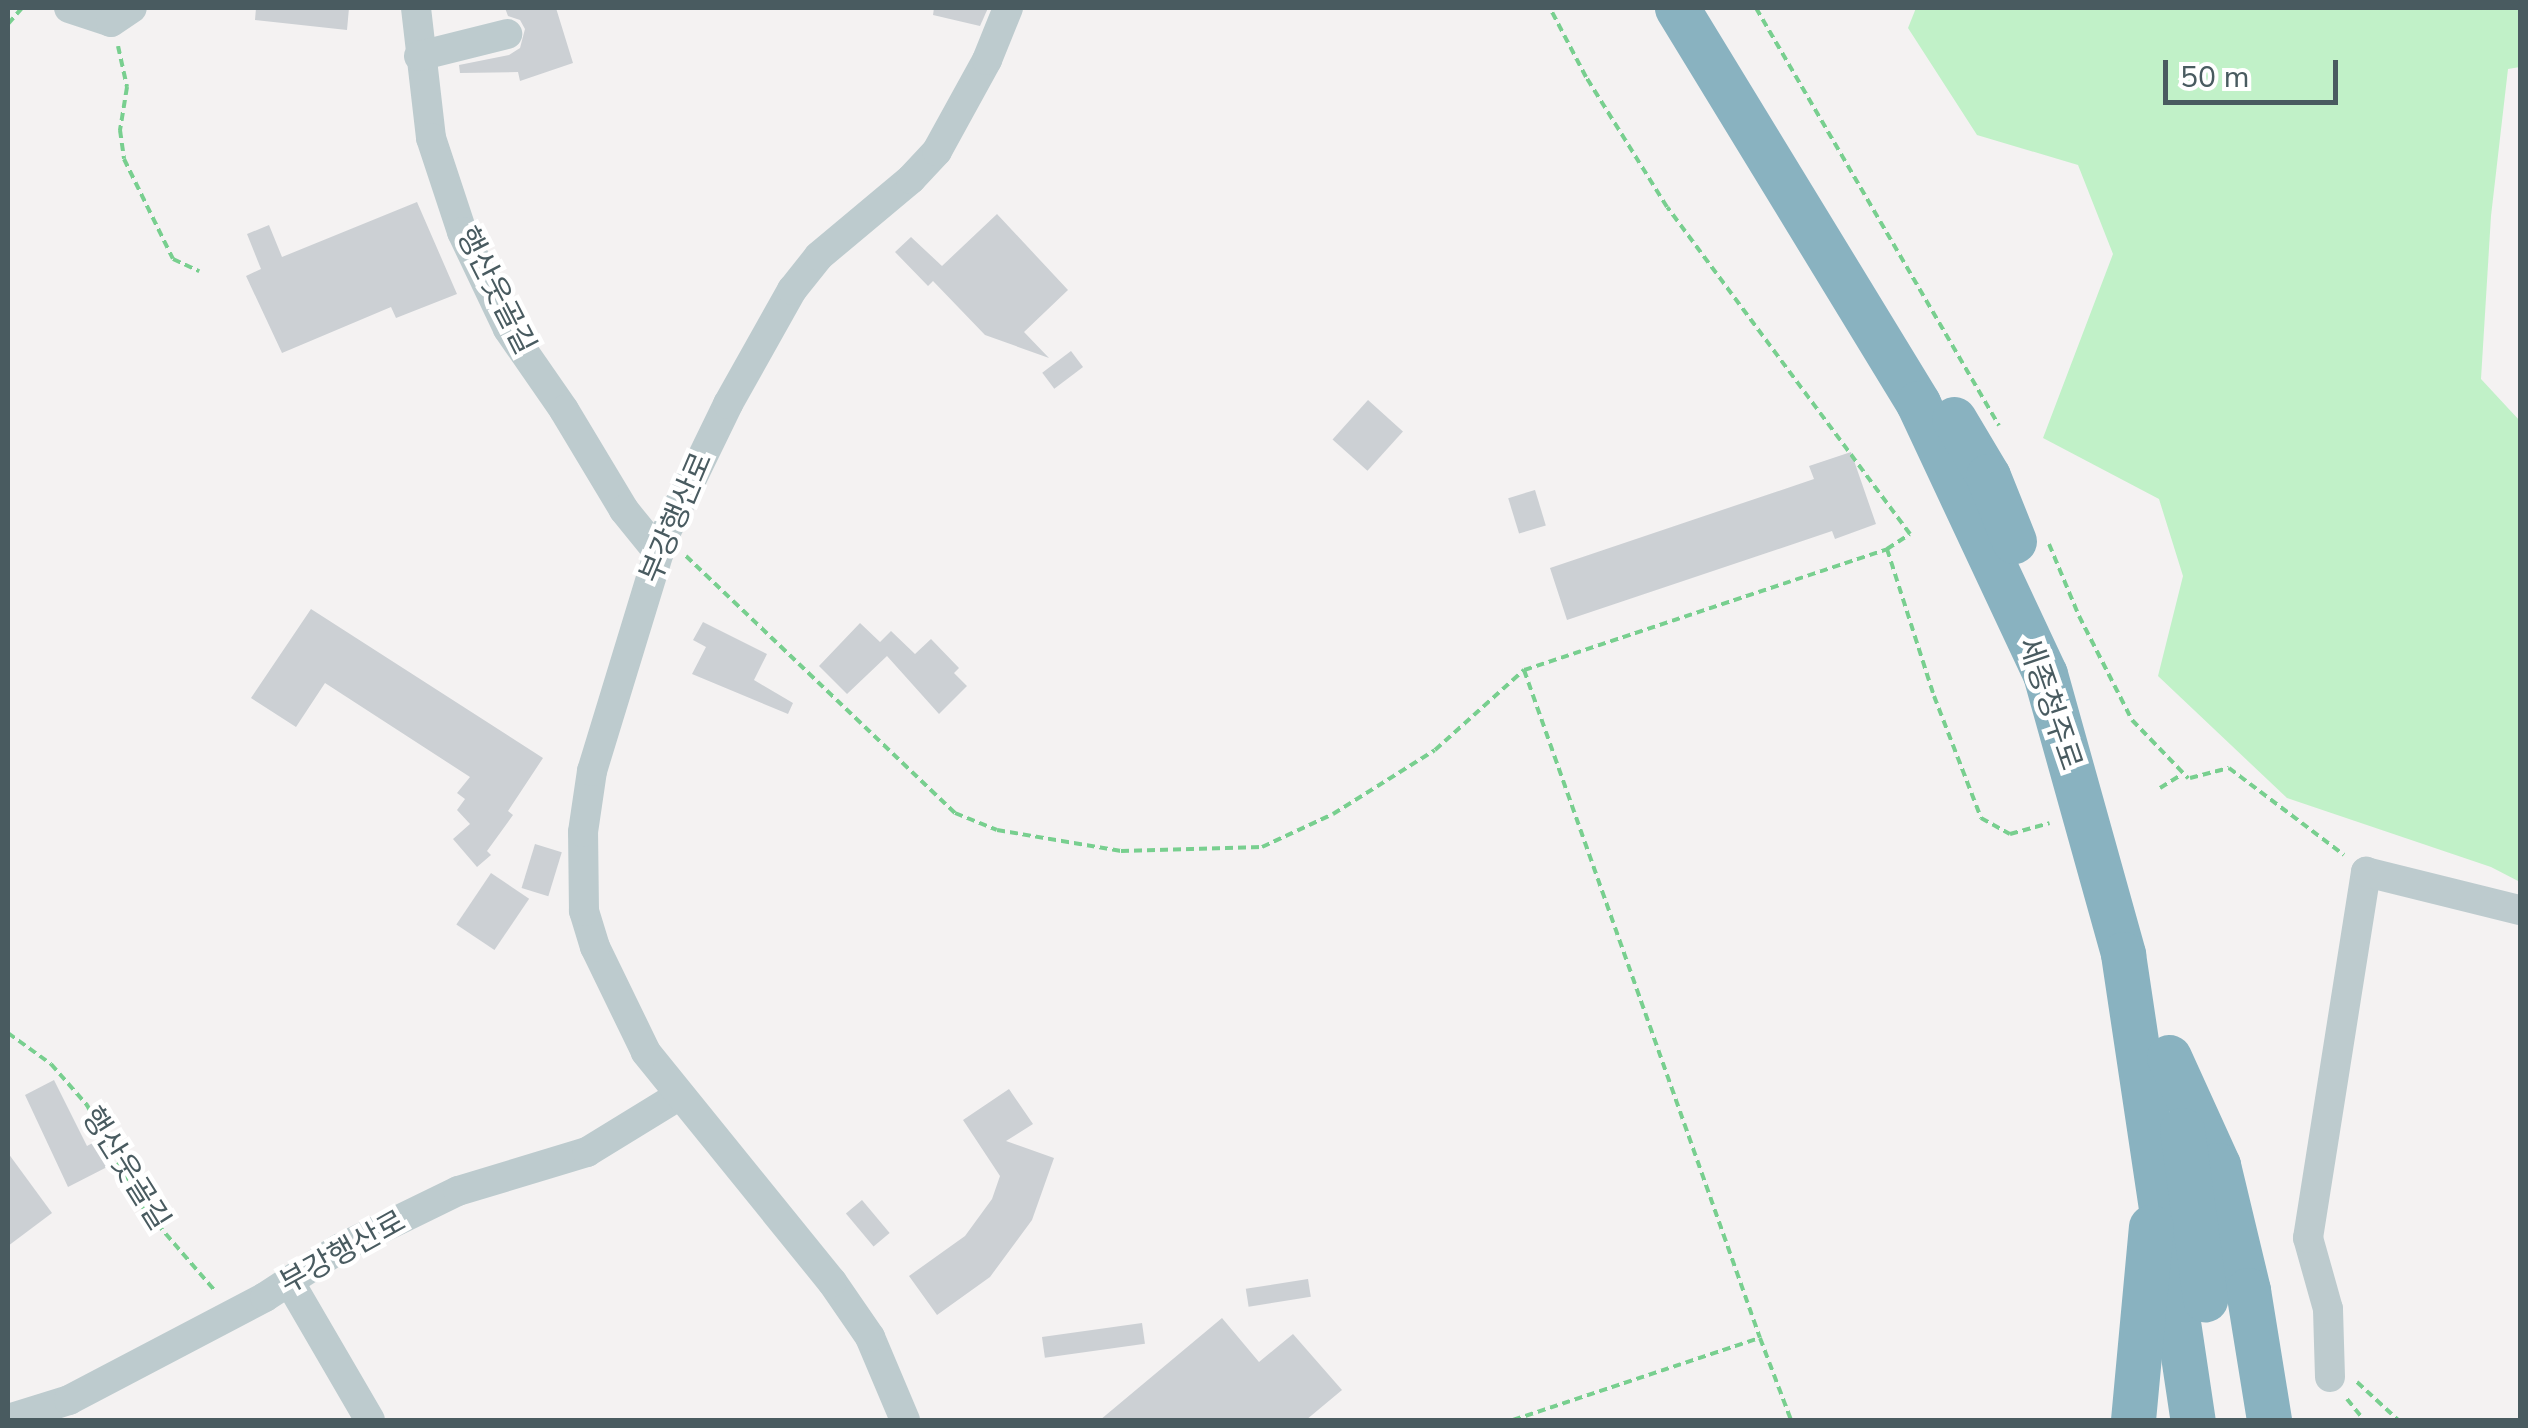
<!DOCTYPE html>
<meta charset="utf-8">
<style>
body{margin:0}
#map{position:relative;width:2528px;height:1428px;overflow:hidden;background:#f4f2f2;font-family:"Nunito Sans","Noto Sans KR",sans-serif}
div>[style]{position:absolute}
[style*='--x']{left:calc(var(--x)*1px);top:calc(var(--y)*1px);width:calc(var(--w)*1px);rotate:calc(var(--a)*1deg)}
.green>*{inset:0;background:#c1f1c8}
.building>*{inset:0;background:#ccd0d4;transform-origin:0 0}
.path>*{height:4px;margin-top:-2px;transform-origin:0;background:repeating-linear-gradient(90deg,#78cf8f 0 8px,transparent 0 13px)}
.minor>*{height:30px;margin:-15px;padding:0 15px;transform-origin:15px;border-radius:15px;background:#bdcbce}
.highway>*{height:45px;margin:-22.5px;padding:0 22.5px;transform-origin:22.5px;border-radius:22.5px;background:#89b2c0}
span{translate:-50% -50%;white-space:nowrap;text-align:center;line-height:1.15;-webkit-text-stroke:9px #fff;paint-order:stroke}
.street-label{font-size:30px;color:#495b60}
.frame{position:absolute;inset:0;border:10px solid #495b60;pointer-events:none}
.scale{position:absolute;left:2163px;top:60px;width:175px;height:45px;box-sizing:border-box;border:5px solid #495b60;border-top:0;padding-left:12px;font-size:30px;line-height:35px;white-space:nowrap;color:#495b60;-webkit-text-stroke:8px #fff;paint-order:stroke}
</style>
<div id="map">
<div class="green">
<div style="clip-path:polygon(1916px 8px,2520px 8px,2520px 67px,2508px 69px,2491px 216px,2481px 379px,2520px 421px,2520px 882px,2491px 867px,2287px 798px,2158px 676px,2183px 576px,2159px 499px,2043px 438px,2113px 254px,2078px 165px,1977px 135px,1908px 28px)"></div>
</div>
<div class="building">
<div style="clip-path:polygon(256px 8px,349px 8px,347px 30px,255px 20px)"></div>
<div style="clip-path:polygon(505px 8px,556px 8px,573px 63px,520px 81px,518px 72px,460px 73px,459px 65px,509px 55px,520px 48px,525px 29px,520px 20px,508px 16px)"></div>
<div style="clip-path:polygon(934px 8px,988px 8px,980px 26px,933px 15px)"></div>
<div style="clip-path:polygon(417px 202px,457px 294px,396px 318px,391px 307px,282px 353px,246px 276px,261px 269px,247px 234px,269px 225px,282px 257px)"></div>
<div style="clip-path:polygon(997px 214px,1068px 290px,1024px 332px,1049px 358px,985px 335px,933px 281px,928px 286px,895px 252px,911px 237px,942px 266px)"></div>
<div style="left:1071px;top:351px;width:20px;height:36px;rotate:53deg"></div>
<div style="left:1368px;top:400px;width:47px;height:53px;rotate:42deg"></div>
<div style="clip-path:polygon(1851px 452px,1876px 524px,1835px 539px,1832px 531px,1567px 620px,1550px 568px,1814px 479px,1809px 466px)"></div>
<div style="left:1535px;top:490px;width:37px;height:28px;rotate:73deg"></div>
<div style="clip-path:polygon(311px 609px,543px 758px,508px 811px,513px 815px,487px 851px,491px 855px,477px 867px,453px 839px,470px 824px,457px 810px,465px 799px,457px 793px,470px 777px,325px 683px,296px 727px,251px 698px)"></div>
<div style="clip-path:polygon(703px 622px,767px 654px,754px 680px,793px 703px,788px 714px,692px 674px,706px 647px,693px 640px)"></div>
<div style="clip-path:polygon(860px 623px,880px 642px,891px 631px,915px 654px,931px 639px,959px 668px,954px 673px,967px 686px,939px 714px,887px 656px,847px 694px,819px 666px)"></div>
<div style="left:535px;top:844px;width:28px;height:46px;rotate:17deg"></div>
<div style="left:491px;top:873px;width:46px;height:62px;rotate:34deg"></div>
<div style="clip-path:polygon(54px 1080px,87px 1146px,98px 1140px,111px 1165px,68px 1187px,25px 1095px)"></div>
<div style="clip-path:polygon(1009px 1089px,1033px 1124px,1006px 1141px,1054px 1158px,1032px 1220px,990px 1277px,937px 1315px,909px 1276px,965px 1236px,992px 1199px,1000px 1176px,963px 1120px)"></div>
<div style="clip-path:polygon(8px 1153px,52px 1213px,8px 1246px)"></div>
<div style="left:862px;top:1200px;width:43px;height:21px;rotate:50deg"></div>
<div style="left:1308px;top:1279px;width:18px;height:63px;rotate:81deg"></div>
<div style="clip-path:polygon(1222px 1318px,1259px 1362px,1293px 1334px,1342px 1390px,1306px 1420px,1100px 1420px)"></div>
<div style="left:1142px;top:1323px;width:21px;height:101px;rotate:82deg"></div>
</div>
<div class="path">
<div style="--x:1756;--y:8;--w:483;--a:59.8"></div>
<div style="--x:8;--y:24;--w:21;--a:-49"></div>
<div style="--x:118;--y:46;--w:42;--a:77.6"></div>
<div style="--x:127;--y:87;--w:44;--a:99.2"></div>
<div style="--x:120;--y:130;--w:29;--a:82"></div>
<div style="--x:124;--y:159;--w:111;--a:63.9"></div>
<div style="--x:173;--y:259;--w:29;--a:25"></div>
<div style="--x:2049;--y:544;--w:78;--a:67.4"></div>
<div style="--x:2079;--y:616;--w:117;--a:63"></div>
<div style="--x:2132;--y:720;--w:81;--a:46"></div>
<div style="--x:1887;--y:549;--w:154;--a:72.3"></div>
<div style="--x:1934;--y:696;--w:131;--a:68.9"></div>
<div style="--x:1981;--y:818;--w:33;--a:29"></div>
<div style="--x:2010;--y:834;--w:41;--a:-15.4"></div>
<div style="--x:686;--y:556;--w:372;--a:43.7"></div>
<div style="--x:955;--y:813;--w:45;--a:22"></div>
<div style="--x:997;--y:830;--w:126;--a:9.6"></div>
<div style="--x:1121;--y:851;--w:141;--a:-1.6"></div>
<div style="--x:1262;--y:847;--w:78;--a:-24.9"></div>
<div style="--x:1333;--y:814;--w:120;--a:-32.1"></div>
<div style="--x:1435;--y:750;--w:120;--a:-42"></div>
<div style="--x:1524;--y:670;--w:708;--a:70.54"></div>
<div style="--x:1524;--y:670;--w:383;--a:-18.4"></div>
<div style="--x:1887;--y:549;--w:27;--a:-33"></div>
<div style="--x:1910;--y:534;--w:407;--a:-126.6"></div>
<div style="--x:1667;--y:207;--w:153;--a:-121.9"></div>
<div style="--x:1586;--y:77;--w:78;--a:-117.6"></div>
<div style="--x:2190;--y:778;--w:40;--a:-14.4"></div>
<div style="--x:2229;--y:768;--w:144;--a:37.1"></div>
<div style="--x:2160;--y:788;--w:25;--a:-32"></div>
<div style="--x:8;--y:1033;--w:53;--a:35.8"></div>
<div style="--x:51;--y:1064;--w:55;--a:48.7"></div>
<div style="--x:87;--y:1105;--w:112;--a:61.8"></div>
<div style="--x:140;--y:1204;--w:115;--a:49.2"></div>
<div style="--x:2357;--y:1382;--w:56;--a:42.8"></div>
<div style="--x:2347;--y:1399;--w:27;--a:51"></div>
<div style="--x:1513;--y:1420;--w:260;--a:-18.4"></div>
<div style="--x:1760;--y:1338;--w:88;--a:69.3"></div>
</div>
<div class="minor">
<div style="--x:69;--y:8;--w:44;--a:18.4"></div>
<div style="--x:111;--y:22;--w:25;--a:-34"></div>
<div style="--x:416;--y:8;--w:131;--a:83.4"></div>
<div style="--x:431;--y:138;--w:99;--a:71.7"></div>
<div style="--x:462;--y:232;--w:107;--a:64.6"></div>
<div style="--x:508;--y:329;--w:98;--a:55.3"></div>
<div style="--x:564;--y:410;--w:117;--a:59"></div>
<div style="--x:624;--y:510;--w:55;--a:50.9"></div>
<div style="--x:419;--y:56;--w:91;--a:-14"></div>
<div style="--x:289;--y:1281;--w:161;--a:59.8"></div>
<div style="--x:2330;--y:1377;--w:68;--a:-91.7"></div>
<div style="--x:2328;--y:1309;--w:74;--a:-105.7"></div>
<div style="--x:2308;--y:1238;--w:371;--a:-81"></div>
<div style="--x:2366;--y:872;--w:159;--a:13.9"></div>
<div style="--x:8;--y:1419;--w:64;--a:-17.3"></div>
<div style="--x:69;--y:1400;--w:221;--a:-27.7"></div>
<div style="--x:265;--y:1297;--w:88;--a:-33"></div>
<div style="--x:339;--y:1249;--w:132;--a:-26"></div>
<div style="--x:458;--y:1191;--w:135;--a:-16.8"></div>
<div style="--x:587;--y:1152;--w:109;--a:-31.5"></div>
<div style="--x:905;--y:1420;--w:90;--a:-112.9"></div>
<div style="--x:870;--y:1337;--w:67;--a:-124.6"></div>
<div style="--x:832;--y:1282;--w:296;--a:-129"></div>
<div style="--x:646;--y:1052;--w:117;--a:-115.9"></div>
<div style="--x:595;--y:947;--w:38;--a:-107"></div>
<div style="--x:584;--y:911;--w:79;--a:-90.7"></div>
<div style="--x:583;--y:832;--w:62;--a:-81.6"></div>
<div style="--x:592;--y:771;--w:246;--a:-73"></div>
<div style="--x:664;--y:536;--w:147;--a:-64.1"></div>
<div style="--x:728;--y:404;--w:131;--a:-60.7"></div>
<div style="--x:792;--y:290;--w:43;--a:-51.5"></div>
<div style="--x:819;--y:256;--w:120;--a:-39.9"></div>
<div style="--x:911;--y:179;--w:38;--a:-47"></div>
<div style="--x:937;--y:151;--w:104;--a:-61.2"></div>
<div style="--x:987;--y:60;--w:56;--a:-68"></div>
</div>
<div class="highway">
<div style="--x:1677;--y:8;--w:463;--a:58.6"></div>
<div style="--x:1918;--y:403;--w:299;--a:64.9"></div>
<div style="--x:2045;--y:674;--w:291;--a:74.4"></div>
<div style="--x:2123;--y:954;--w:471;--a:81.5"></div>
<div style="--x:1954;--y:419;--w:66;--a:59.2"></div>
<div style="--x:1988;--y:476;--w:70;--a:68.2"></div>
<div style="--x:2169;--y:1057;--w:119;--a:65.6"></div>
<div style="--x:2218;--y:1165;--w:129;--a:76.5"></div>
<div style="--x:2248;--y:1290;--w:132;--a:80.8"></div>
<div style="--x:2182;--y:1130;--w:171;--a:82.2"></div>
<div style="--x:2133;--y:1420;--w:194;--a:-84.7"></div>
</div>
<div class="street-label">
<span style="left:495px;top:291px;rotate:63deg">행산웃골길</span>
<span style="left:677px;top:518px;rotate:-67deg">부강행산로</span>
<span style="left:2049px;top:704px;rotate:71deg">세종청주로</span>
<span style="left:125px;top:1169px;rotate:58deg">행산웃골길</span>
<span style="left:343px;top:1253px;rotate:-29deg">부강행산로</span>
</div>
<div class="frame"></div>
<div class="scale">50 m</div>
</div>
